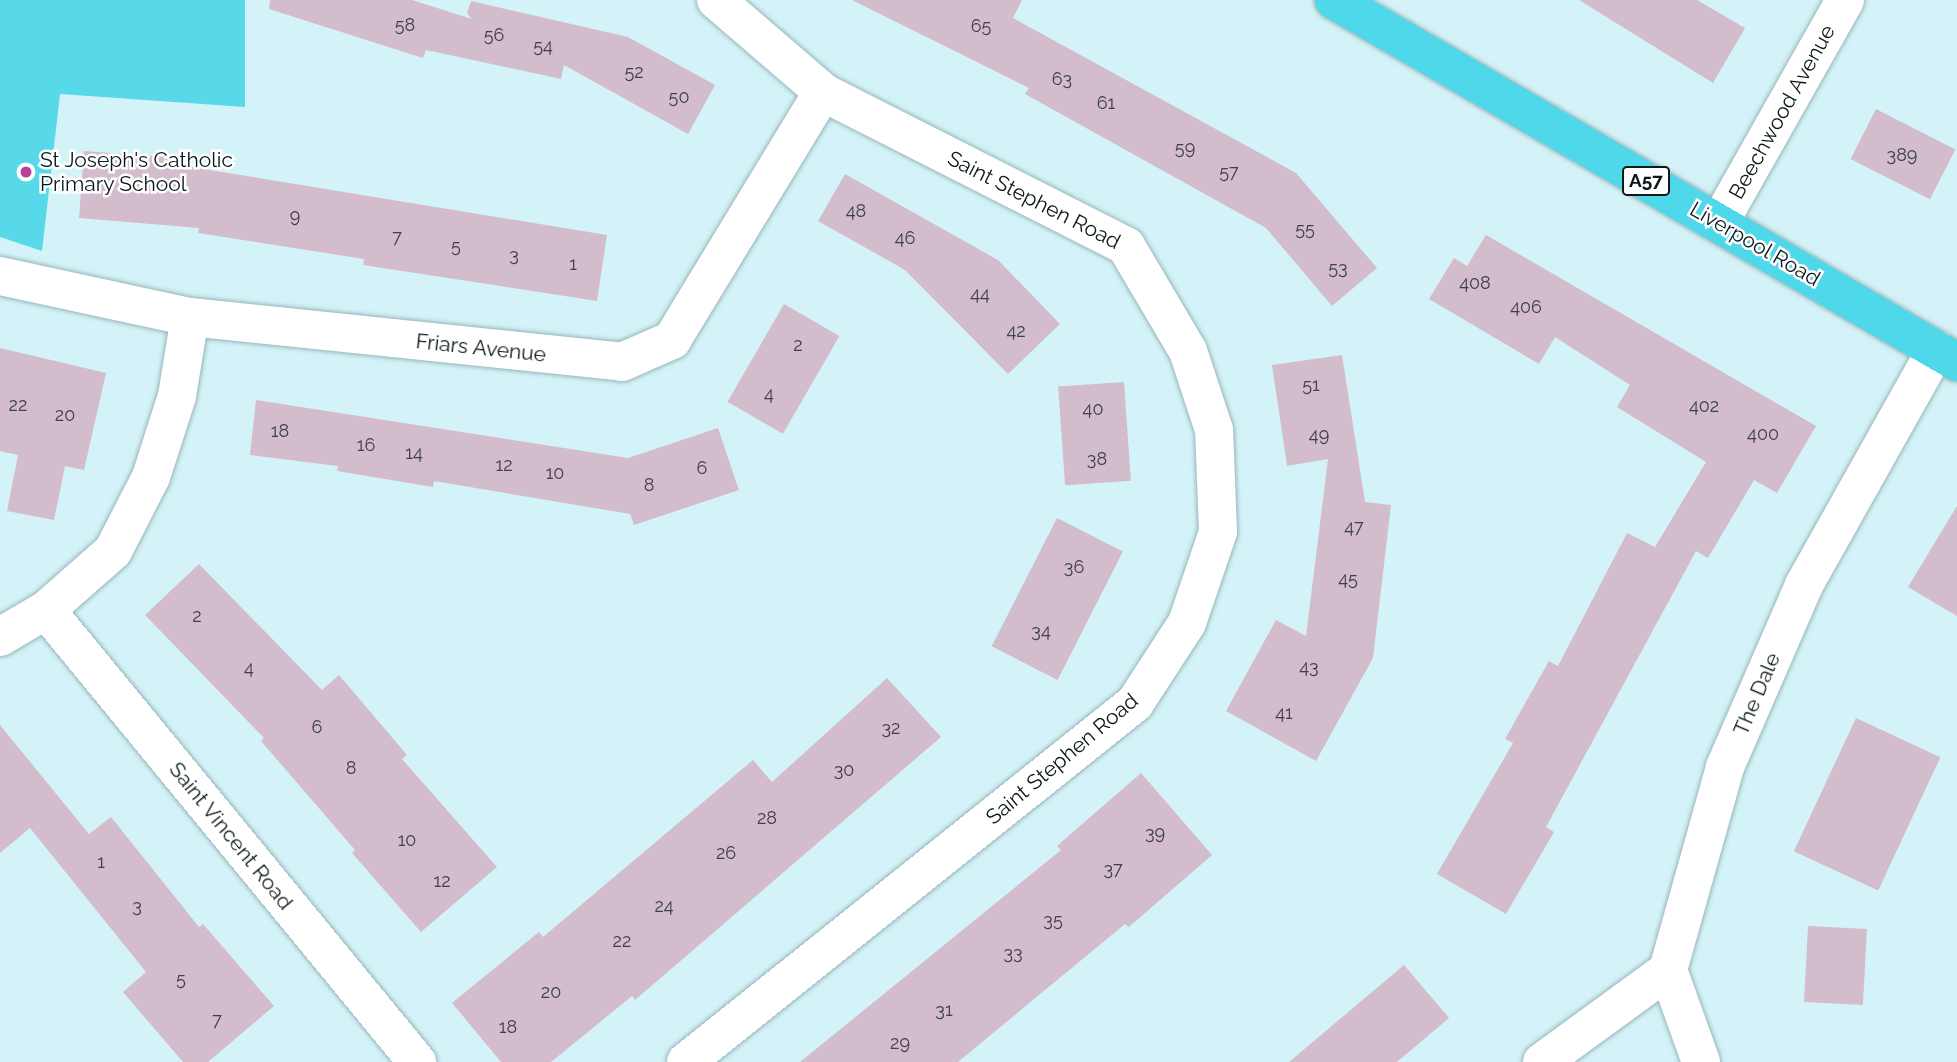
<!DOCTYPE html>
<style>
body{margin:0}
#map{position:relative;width:1957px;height:1062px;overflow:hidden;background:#d4f3f8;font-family:Raleway,sans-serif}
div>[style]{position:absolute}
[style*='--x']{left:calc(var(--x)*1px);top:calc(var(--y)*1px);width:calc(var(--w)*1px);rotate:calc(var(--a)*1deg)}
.green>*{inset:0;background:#57d9ea}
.building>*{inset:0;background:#d3bccb;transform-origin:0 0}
.roads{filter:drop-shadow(0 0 2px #98b6bb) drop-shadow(0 0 2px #98b6bb)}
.street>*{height:38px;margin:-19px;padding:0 19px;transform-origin:19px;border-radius:19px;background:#fff}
.highway>*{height:38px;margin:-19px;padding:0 19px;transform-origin:19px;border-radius:19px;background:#4ed8ea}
.dots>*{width:19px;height:19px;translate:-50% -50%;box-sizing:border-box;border:4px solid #fff;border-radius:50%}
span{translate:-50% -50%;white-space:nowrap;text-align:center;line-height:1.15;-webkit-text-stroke:5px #fff;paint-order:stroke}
.number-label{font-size:18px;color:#3e4146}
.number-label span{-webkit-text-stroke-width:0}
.shield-label span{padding:2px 5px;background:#fff;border:2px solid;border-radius:5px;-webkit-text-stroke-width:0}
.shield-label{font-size:19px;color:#0d181a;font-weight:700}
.street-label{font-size:21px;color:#0d181a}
.poi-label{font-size:21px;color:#0d181a}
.left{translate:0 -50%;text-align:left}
</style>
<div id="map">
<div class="green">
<div style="clip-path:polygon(0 0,245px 0,245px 107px,60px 94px,42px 251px,0 237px)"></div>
</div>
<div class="building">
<div style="clip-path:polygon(270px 0,412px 0,472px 19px,467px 13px,471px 1px,628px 37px,715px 85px,688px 134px,564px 65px,561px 79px,426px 50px,423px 58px,269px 9px)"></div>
<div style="clip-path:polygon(852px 0,1022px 0,1013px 18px,1296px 173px,1377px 268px,1332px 306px,1266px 228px,1025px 94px,1029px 88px)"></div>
<div style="clip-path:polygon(1579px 0,1697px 0,1745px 28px,1713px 83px)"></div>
<div style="left:1876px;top:109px;width:89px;height:56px;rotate:27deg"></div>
<div style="clip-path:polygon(84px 151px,180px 158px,179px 165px,607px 235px,597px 301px,363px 265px,364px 259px,198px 233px,199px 228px,79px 218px)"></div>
<div style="clip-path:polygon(845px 174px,998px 260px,1060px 324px,1008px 374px,905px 270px,818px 221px)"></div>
<div style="clip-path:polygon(1486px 235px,1816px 426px,1777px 493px,1754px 480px,1708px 558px,1696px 551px,1546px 827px,1554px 832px,1506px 914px,1437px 874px,1513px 743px,1505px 739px,1549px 661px,1558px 666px,1627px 533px,1655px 547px,1706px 462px,1617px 407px,1630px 385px,1555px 337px,1539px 364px,1429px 299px,1454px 258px,1467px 266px)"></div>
<div style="left:784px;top:304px;width:64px;height:113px;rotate:30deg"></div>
<div style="clip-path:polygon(0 348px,106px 373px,84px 470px,65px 466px,54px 520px,7px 511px,18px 455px,0 451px)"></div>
<div style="clip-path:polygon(1342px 355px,1365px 502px,1391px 505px,1373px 658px,1316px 761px,1226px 711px,1276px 620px,1306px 636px,1328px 459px,1287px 466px,1272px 365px)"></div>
<div style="left:1124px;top:382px;width:99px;height:66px;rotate:86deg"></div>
<div style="clip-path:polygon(256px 400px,628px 458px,718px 428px,739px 490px,634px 525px,630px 514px,434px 481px,433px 487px,337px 471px,338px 466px,250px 455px)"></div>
<div style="clip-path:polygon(1957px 506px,1957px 616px,1908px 587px)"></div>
<div style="left:1057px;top:518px;width:74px;height:144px;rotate:27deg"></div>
<div style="clip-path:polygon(199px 564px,322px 690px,339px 675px,407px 755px,402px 759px,497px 867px,421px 932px,352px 853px,355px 850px,261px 741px,264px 738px,145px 615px)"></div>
<div style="clip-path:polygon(887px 678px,941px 737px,635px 1000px,632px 996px,551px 1062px,501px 1062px,452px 1003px,539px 932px,543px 937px,753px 760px,772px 782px)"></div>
<div style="left:1856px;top:718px;width:93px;height:147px;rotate:25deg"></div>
<div style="clip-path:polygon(0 725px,89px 834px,111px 817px,199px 927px,203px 924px,274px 1006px,208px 1062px,183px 1062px,123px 992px,146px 972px,30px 828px,0 853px)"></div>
<div style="clip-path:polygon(1141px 773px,1212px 855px,1129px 927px,1125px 924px,958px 1062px,800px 1062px,1061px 850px,1057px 846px)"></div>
<div style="left:1808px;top:926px;width:59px;height:76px;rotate:3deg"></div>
<div style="clip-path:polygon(1404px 965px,1449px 1018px,1397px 1062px,1289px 1062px)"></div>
</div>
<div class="roads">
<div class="street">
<div style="--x:1719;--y:223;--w:256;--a:-60.5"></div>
<div style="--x:0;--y:276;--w:194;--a:12.2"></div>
<div style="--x:190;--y:317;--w:434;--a:5.9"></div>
<div style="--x:622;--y:362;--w:55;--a:-23.7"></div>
<div style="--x:672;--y:340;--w:290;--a:-58.7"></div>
<div style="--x:46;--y:610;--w:585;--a:50.62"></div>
<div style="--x:0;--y:637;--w:53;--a:-30.4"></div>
<div style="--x:46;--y:610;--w:89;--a:-41.4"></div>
<div style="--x:113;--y:551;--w:83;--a:-62.8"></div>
<div style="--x:151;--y:477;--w:85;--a:-72.2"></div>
<div style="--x:177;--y:396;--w:80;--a:-80.7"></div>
<div style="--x:686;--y:1062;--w:575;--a:-38.64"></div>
<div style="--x:1135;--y:703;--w:95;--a:-57"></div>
<div style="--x:1187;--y:623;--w:96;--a:-71.2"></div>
<div style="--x:1218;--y:532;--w:102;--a:-92.2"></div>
<div style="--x:1214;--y:430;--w:83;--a:-108.2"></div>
<div style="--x:1188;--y:351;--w:122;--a:-120.6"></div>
<div style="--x:1126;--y:246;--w:340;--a:-153.1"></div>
<div style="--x:823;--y:92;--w:141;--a:-139.3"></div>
<div style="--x:1542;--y:1062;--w:156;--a:-36.1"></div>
<div style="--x:1701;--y:1062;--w:98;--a:-109.7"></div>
<div style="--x:1668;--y:970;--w:211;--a:-74.3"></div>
<div style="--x:1725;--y:767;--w:198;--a:-66.5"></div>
<div style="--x:1804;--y:585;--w:270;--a:-60.7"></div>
</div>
<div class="highway">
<div style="--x:1334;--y:0;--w:721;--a:30.16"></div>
</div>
</div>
<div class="dots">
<div style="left:26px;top:172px;background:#b5419a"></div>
</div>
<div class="number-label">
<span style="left:405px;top:25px">58</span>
<span style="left:981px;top:26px">65</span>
<span style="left:494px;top:35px">56</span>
<span style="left:543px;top:46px">54</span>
<span style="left:634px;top:72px">52</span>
<span style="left:1062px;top:79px">63</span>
<span style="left:679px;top:97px">50</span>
<span style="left:1106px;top:103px">61</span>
<span style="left:1185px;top:148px">59</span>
<span style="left:1902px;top:155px">389</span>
<span style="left:1229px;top:172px">57</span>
<span style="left:856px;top:211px">48</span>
<span style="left:295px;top:216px">9</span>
<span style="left:1305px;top:229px">55</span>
<span style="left:397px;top:237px">7</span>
<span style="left:905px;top:238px">46</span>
<span style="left:456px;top:246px">5</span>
<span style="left:514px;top:255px">3</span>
<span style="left:573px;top:264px">1</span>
<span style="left:1338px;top:268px">53</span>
<span style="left:1475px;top:283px">408</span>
<span style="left:980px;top:294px">44</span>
<span style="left:1526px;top:307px">406</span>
<span style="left:1016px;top:331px">42</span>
<span style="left:798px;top:345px">2</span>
<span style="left:1311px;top:385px">51</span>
<span style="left:769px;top:394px">4</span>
<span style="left:18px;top:405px">22</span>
<span style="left:1704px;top:406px">402</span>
<span style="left:1093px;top:409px">40</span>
<span style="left:65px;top:415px">20</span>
<span style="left:280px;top:431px">18</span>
<span style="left:1763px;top:434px">400</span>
<span style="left:1319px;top:435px">49</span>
<span style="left:366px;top:445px">16</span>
<span style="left:414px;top:453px">14</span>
<span style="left:1097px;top:459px">38</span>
<span style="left:504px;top:465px">12</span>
<span style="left:702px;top:468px">6</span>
<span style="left:555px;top:473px">10</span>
<span style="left:649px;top:485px">8</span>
<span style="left:1354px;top:527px">47</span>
<span style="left:1074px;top:567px">36</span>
<span style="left:1348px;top:579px">45</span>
<span style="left:197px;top:616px">2</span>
<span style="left:1041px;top:631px">34</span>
<span style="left:1309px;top:667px">43</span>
<span style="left:249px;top:668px">4</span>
<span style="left:1284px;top:713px">41</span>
<span style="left:317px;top:727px">6</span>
<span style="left:891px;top:728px">32</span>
<span style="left:351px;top:768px">8</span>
<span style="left:844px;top:770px">30</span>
<span style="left:767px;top:818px">28</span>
<span style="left:1155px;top:833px">39</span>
<span style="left:407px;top:840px">10</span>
<span style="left:726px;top:853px">26</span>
<span style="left:101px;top:862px">1</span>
<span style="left:1113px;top:869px">37</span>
<span style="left:442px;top:881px">12</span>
<span style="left:137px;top:906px">3</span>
<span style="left:664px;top:906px">24</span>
<span style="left:1053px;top:920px">35</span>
<span style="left:622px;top:941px">22</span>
<span style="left:1013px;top:953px">33</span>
<span style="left:181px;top:979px">5</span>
<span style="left:551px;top:992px">20</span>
<span style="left:944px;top:1010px">31</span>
<span style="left:217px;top:1020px">7</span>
<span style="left:508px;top:1027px">18</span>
<span style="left:900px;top:1043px">29</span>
</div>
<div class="shield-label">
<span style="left:1646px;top:181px">A57</span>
</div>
<div class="street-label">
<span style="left:1782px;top:112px;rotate:-61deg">Beechwood Avenue</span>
<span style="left:1034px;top:200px;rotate:27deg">Saint Stephen Road</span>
<span style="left:1755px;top:244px;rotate:30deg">Liverpool Road</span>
<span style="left:481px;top:348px;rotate:6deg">Friars Avenue</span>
<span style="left:1757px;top:694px;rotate:-67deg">The Dale</span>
<span style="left:1062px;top:759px;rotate:-40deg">Saint Stephen Road</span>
<span style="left:231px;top:836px;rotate:51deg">Saint Vincent Road</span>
</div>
<div class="poi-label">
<span class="left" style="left:40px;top:172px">St Joseph's Catholic<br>Primary School</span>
</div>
</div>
